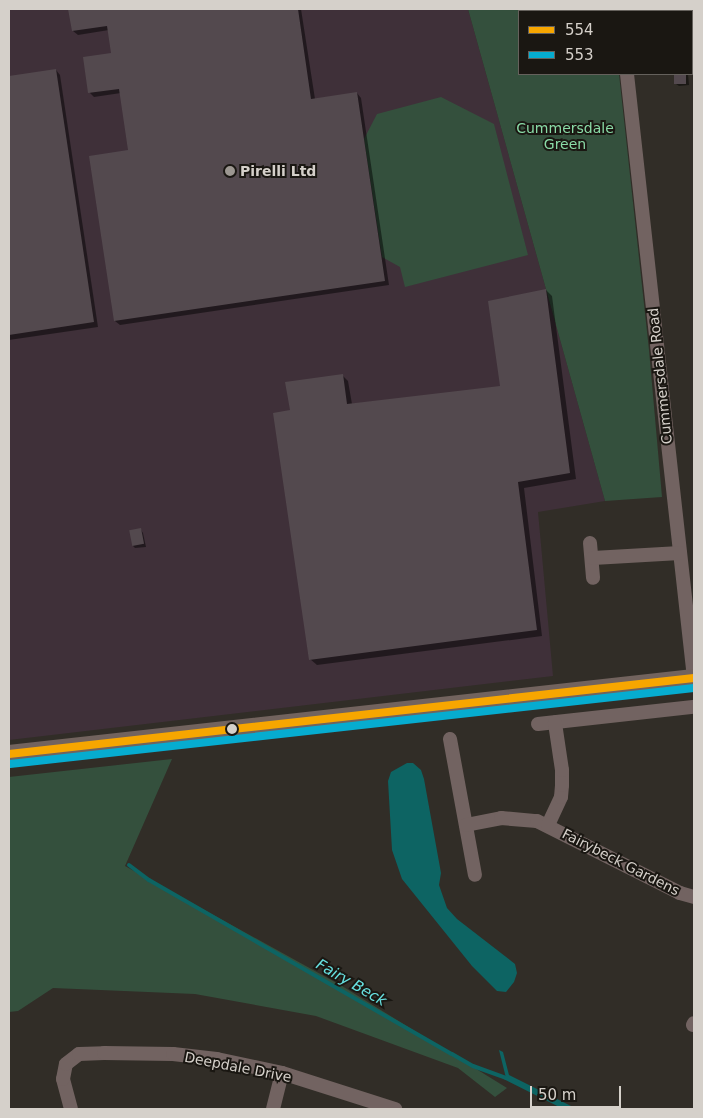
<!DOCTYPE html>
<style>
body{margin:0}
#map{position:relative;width:703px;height:1118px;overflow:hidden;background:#312d27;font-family:"DejaVu Sans",sans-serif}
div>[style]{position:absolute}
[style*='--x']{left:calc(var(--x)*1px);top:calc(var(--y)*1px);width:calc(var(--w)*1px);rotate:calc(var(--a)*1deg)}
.industrial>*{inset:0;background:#3f3039}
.green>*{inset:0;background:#34503d}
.water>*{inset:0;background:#0d6463}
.shadow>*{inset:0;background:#0007}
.stream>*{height:4px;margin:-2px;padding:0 2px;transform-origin:2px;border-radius:2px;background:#0d6463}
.building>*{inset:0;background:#53494e;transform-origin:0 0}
.minor>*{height:14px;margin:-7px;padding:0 7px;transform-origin:7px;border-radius:7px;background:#726361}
.major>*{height:18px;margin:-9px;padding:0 9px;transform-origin:9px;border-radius:9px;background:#72635e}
.bus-1>*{height:8px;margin:-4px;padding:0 4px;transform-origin:4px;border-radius:4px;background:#f7a600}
.bus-2>*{height:8px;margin:-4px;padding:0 4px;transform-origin:4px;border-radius:4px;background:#06acd0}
.dots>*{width:14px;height:14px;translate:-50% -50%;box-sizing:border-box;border:2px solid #1a1712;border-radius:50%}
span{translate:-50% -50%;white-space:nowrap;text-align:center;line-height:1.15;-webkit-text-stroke:4px #1a1712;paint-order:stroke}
.park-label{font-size:14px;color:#8adba7}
.poi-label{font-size:14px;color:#d5d0ca;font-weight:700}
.left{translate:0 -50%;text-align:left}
.street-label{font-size:14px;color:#d5d0ca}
.water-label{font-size:15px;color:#67e0e0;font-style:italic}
.frame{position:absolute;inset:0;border:10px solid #d5d0ca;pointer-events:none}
.legend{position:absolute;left:518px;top:10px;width:175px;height:65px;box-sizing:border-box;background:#1a1712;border:1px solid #65615c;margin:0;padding:6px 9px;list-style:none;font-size:15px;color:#d5d0ca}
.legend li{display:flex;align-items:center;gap:10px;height:25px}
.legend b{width:25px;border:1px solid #65615c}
.scale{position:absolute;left:530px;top:1086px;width:91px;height:22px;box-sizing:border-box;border:2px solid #d5d0ca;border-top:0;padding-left:6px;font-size:15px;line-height:18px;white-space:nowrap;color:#d5d0ca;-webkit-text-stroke:4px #1a1712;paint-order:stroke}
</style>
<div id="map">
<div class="industrial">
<div style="clip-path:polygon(9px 9px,468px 9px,605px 501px,538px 512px,553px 676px,9px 740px)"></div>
</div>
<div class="green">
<div style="clip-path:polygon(468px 9px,611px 9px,611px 11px,519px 11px,519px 74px,619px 74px,649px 350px,662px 497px,605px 501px)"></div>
<div style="clip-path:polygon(441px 97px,494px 124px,528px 255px,405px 287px,400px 267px,382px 257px,364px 139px,377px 114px)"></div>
<div style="clip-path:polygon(172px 759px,125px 866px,342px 986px,507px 1088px,495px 1097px,458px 1068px,316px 1016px,195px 994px,53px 988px,18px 1011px,9px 1012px,9px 777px)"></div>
</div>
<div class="water">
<div style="clip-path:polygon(407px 763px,413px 763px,421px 770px,424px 779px,441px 873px,439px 885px,447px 908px,457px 919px,515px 964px,517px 973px,514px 982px,506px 992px,497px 991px,472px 966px,402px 879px,392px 850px,388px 781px,391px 772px)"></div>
<div style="clip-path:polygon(499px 1050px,503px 1052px,509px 1075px,577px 1109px,568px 1109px,506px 1078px)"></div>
</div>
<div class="shadow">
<div style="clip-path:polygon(70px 9px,301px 9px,315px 99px,357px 93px,361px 98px,389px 285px,120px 325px,115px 321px,129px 151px,121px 93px,94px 97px,90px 93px,113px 54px,109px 30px,78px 35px,73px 31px)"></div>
<div style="clip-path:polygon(56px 70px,60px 75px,98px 327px,9px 340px,9px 77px)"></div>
<div style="clip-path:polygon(675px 74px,688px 74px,689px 85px,679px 86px,676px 84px)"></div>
<div style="clip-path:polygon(546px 290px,552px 296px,576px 479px,524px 488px,542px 636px,317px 665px,310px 659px,291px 411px,342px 375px,348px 381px,352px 404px,502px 387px)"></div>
<div style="clip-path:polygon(141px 530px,143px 533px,146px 547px,135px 548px,132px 545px)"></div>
</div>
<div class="stream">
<div style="--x:129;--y:865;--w:25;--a:37"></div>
<div style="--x:149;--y:880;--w:349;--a:29.9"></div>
<div style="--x:452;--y:1054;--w:24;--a:30"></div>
<div style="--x:473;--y:1066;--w:35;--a:20"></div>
<div style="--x:506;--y:1078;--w:69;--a:26.6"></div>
</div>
<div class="building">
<div style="clip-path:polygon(68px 9px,298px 9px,311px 99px,357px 92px,385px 281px,114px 321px,89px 156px,128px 150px,119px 89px,88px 93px,83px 57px,111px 53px,107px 26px,72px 31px)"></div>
<div style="clip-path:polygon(56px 69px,94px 322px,9px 335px,9px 76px)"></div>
<div style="left:674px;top:74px;width:12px;height:10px"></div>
<div style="clip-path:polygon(546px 289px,570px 473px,518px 482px,537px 630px,309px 660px,273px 413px,290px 410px,285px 382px,343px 374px,347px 404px,500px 386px,488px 301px)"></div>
<div style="left:141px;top:528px;width:16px;height:12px;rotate:79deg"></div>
</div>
<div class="minor">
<div style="--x:624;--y:11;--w:2;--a:-90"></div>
<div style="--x:627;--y:74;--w:608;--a:83.67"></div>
<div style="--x:590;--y:543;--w:35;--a:85"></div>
<div style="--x:593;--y:558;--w:87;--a:-3.3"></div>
<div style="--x:538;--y:724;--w:156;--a:-6.3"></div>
<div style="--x:450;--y:739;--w:138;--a:79.6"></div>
<div style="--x:466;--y:825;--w:36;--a:-11"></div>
<div style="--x:501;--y:818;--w:36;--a:5"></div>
<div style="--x:537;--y:821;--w:160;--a:26.7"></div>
<div style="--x:680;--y:893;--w:15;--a:16"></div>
<div style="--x:548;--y:825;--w:31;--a:-65"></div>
<div style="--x:561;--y:797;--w:12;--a:-85"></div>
<div style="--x:562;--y:785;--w:15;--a:-90"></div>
<div style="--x:562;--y:770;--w:48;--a:-98.5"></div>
<div style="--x:693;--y:1025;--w:2;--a:-63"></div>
<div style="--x:71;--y:1109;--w:31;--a:-105"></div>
<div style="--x:63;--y:1079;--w:15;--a:-79"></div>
<div style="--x:66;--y:1064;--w:16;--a:-38"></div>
<div style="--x:79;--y:1054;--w:25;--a:-2"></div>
<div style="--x:104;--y:1053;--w:69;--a:0.8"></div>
<div style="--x:173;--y:1054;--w:44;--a:6.5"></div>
<div style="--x:217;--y:1059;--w:66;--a:12.2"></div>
<div style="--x:282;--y:1073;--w:119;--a:17.7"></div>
<div style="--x:273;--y:1109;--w:37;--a:-76"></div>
</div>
<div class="major">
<div style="--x:9;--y:754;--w:689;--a:-6.33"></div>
</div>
<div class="bus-1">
<div style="--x:9;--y:754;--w:689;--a:-6.33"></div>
</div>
<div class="bus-2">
<div style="--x:10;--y:764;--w:688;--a:-6.34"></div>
</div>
<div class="dots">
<div style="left:230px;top:171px;background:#9c9791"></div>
<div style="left:232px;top:729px;background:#d5d0ca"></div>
</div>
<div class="park-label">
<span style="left:565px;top:136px">Cummersdale<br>Green</span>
</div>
<div class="poi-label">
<span class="left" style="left:240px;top:171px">Pirelli Ltd</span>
</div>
<div class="street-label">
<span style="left:660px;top:376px;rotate:-96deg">Cummersdale Road</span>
<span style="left:621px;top:862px;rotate:27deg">Fairybeck Gardens</span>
<span style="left:238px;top:1067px;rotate:11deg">Deepdale Drive</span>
</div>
<div class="water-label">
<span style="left:351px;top:983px;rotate:30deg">Fairy Beck</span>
</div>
<div class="frame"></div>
<ul class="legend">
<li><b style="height:6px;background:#f7a600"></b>554</li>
<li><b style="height:6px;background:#06acd0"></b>553</li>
</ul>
<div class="scale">50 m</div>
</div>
